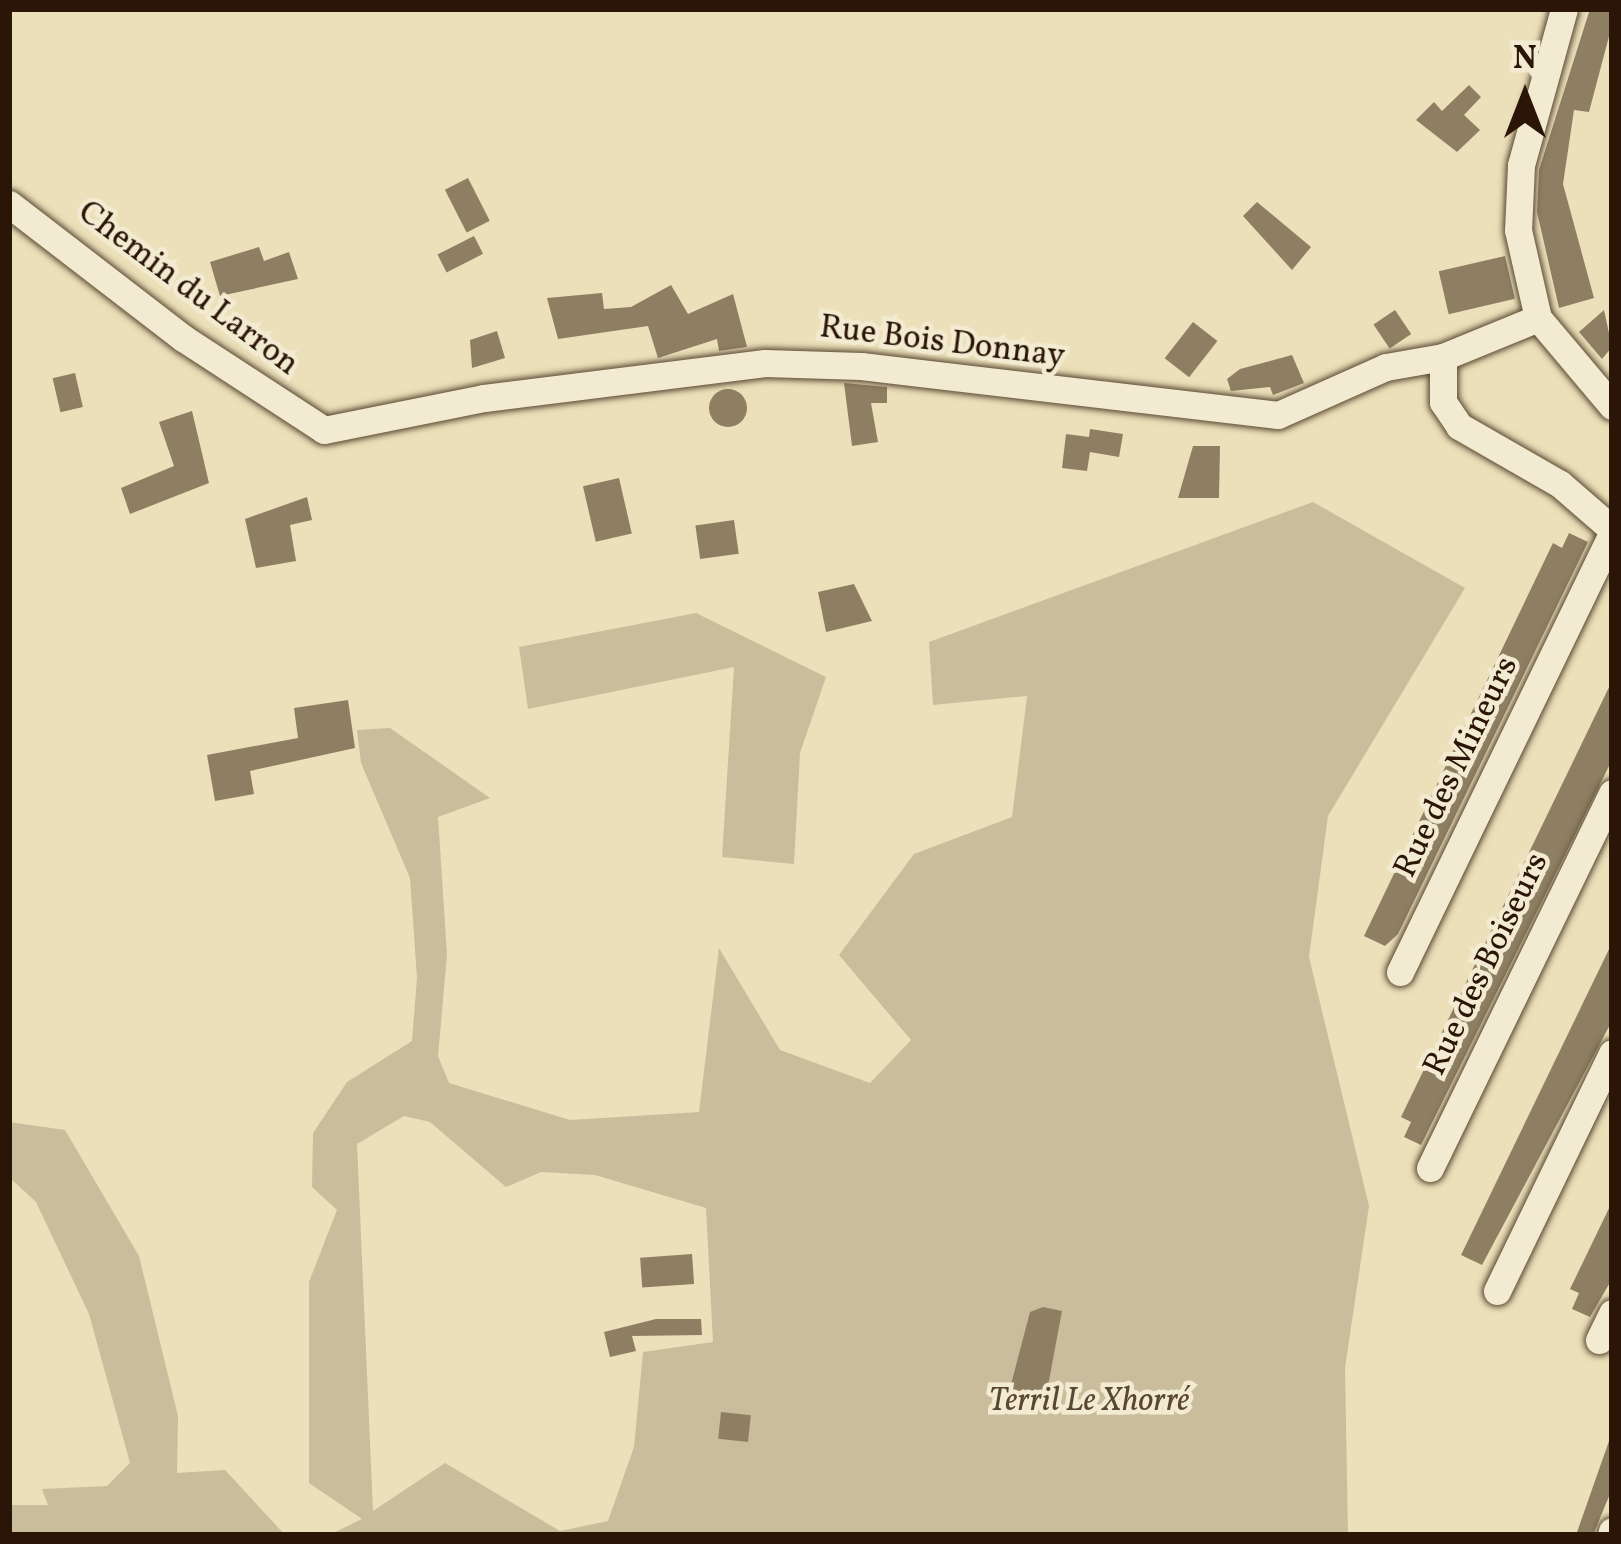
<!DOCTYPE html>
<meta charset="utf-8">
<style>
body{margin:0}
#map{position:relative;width:1621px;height:1544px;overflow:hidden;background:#ebe0b9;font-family:Vollkorn,serif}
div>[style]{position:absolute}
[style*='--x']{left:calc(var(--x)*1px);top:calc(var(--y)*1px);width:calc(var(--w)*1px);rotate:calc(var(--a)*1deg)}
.green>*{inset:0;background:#cabd9b}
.building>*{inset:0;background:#8e7f63;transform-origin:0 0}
.round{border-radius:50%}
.roads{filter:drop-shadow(0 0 3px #5a4833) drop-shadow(0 0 3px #5a4833)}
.minor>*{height:27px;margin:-13.5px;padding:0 13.5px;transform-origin:13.5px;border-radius:13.5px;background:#f2ebd2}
span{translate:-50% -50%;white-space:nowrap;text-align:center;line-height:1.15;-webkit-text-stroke:9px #f2ebd2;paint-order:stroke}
.street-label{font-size:33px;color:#2a1506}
.park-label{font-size:33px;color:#5a4733;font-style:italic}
.frame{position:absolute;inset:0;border:12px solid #2a1506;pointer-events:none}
.north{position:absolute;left:1465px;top:36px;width:120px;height:120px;-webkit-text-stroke:9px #f2ebd2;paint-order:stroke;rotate:0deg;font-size:33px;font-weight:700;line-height:48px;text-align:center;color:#2a1506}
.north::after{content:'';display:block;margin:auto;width:42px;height:54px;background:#2a1506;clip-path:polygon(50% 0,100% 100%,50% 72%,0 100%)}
</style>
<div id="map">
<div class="green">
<div style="clip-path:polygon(evenodd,1313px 502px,1465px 588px,1328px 816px,1309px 957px,1369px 1206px,1345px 1368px,1348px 1535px,329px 1535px,362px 1519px,309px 1483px,309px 1282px,337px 1210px,312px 1187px,313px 1133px,347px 1082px,412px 1041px,417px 978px,410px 878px,361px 763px,357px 730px,390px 728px,490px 798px,438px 817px,447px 955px,438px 1056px,449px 1083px,570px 1120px,699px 1112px,719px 948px,780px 1050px,870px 1083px,911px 1040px,839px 955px,914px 854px,1012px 817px,1027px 696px,933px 705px,929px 642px,1313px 502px,404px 1116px,430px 1122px,506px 1187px,541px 1172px,595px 1175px,706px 1208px,713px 1342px,643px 1352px,634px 1447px,608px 1521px,560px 1531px,445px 1463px,373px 1511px,357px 1144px,404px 1116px)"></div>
<div style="clip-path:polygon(696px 613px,826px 677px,800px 753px,794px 864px,722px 857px,734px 667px,528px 709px,519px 647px)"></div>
<div style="clip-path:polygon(9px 1122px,65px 1130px,139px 1256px,178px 1416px,177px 1473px,225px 1470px,285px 1535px,9px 1535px,9px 1505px,48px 1505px,42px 1489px,107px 1486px,130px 1463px,89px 1314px,36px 1202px,9px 1177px)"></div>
</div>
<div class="building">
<div style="clip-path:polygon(1590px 9px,1612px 9px,1612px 25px,1589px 112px,1574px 110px,1563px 184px,1594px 298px,1559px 308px,1537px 212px,1539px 170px)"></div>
<div style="clip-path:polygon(1469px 85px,1481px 97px,1464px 115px,1480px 130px,1457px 152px,1416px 120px,1434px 102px,1442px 111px)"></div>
<div style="left:468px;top:178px;width:48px;height:26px;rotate:63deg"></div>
<div style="clip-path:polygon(1257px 202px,1311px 247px,1292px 270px,1243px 216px)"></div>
<div style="left:474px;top:236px;width:20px;height:41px;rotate:63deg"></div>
<div style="clip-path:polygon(259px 247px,264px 261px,289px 252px,298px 279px,220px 296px,210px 262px)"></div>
<div style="left:1505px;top:256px;width:44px;height:68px;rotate:77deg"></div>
<div style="clip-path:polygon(671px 285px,688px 314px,733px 294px,747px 347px,719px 351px,717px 339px,658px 358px,648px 326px,558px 339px,547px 298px,602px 293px,604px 309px,631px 307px)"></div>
<div style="left:1395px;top:310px;width:29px;height:26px;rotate:56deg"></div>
<div style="clip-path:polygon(1604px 310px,1612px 347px,1602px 359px,1579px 332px)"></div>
<div style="left:1193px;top:322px;width:31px;height:46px;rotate:38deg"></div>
<div style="clip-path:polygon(497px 331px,505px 358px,472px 368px,470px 340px)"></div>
<div style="clip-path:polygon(1292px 355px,1304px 383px,1273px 395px,1270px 387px,1231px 391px,1227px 379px,1240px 369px)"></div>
<div style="left:75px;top:373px;width:35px;height:23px;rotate:77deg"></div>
<div style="clip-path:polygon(844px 383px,887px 387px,887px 403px,871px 403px,878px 442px,852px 446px)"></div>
<div class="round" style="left:709px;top:389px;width:38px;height:38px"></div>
<div style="clip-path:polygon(192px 411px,209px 483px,130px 514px,121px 488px,174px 466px,159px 422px)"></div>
<div style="clip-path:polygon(1090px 429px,1123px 434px,1119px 457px,1090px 452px,1087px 471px,1062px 468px,1066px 434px,1089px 437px)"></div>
<div style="clip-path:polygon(1193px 446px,1220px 446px,1219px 498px,1178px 498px)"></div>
<div style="left:619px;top:478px;width:57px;height:37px;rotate:77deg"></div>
<div style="clip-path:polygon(307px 497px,312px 520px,290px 525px,296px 561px,256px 568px,245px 519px)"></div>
<div style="left:734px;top:520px;width:34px;height:39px;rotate:82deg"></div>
<div style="clip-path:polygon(1569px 533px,1588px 542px,1398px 934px,1385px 946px,1364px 936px,1553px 543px,1562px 548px)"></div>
<div style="clip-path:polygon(854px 584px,872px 621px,826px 632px,818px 592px)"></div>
<div style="clip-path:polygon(1612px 681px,1612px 760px,1421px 1145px,1404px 1137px,1411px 1122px,1401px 1117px)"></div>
<div style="clip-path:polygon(348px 700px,355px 748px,250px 771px,254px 794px,215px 801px,207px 755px,298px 738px,294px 708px)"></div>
<div style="clip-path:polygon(1612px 943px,1612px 1021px,1482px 1265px,1461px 1255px)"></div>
<div style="clip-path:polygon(1612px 1202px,1612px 1279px,1590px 1317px,1572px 1309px,1579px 1293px,1570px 1289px)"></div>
<div style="left:692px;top:1254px;width:30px;height:52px;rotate:86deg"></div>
<div style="clip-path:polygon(1043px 1307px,1062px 1311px,1045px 1402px,1009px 1392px,1030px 1312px)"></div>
<div style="clip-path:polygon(656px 1319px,701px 1319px,702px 1335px,632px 1336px,636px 1351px,610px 1357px,604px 1332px)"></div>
<div style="left:721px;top:1412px;width:30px;height:27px;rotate:6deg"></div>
<div style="clip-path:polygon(1609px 1441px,1612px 1489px,1593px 1535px,1576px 1535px)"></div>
</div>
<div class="roads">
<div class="minor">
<div style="--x:1564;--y:9;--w:162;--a:105.4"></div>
<div style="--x:1521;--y:165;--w:65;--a:92.6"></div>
<div style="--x:1518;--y:230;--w:90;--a:77.2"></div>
<div style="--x:1538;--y:318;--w:115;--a:49.9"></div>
<div style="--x:9;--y:204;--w:220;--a:37.6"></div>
<div style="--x:183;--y:338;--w:168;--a:33.1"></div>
<div style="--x:324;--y:430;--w:163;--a:-11.3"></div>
<div style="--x:484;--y:398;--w:283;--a:-7.1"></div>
<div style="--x:765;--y:363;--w:96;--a:1.8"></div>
<div style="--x:861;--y:366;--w:420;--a:6.7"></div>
<div style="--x:1278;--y:415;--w:118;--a:-24"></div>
<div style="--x:1386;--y:367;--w:58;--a:-10"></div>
<div style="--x:1443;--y:357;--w:103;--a:-22.3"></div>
<div style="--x:1443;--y:357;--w:45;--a:90"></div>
<div style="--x:1443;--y:402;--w:29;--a:56"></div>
<div style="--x:1459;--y:426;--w:116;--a:29.9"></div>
<div style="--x:1560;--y:484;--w:69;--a:40.9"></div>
<div style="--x:1400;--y:972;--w:488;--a:-64.2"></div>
<div style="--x:1430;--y:1168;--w:417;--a:-64.1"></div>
<div style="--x:1497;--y:1291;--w:264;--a:-64.2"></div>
<div style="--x:1599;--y:1340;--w:30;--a:-64"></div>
<div style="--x:1611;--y:1535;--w:4;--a:-76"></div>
</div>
</div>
<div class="street-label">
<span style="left:187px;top:290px;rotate:37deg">Chemin du Larron</span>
<span style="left:942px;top:344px;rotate:7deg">Rue Bois Donnay</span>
<span style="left:1458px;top:768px;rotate:-64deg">Rue des Mineurs</span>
<span style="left:1488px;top:965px;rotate:-64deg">Rue des Boiseurs</span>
</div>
<div class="park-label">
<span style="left:1089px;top:1403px">Terril Le Xhorré</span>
</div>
<div class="frame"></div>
<div class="north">N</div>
</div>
